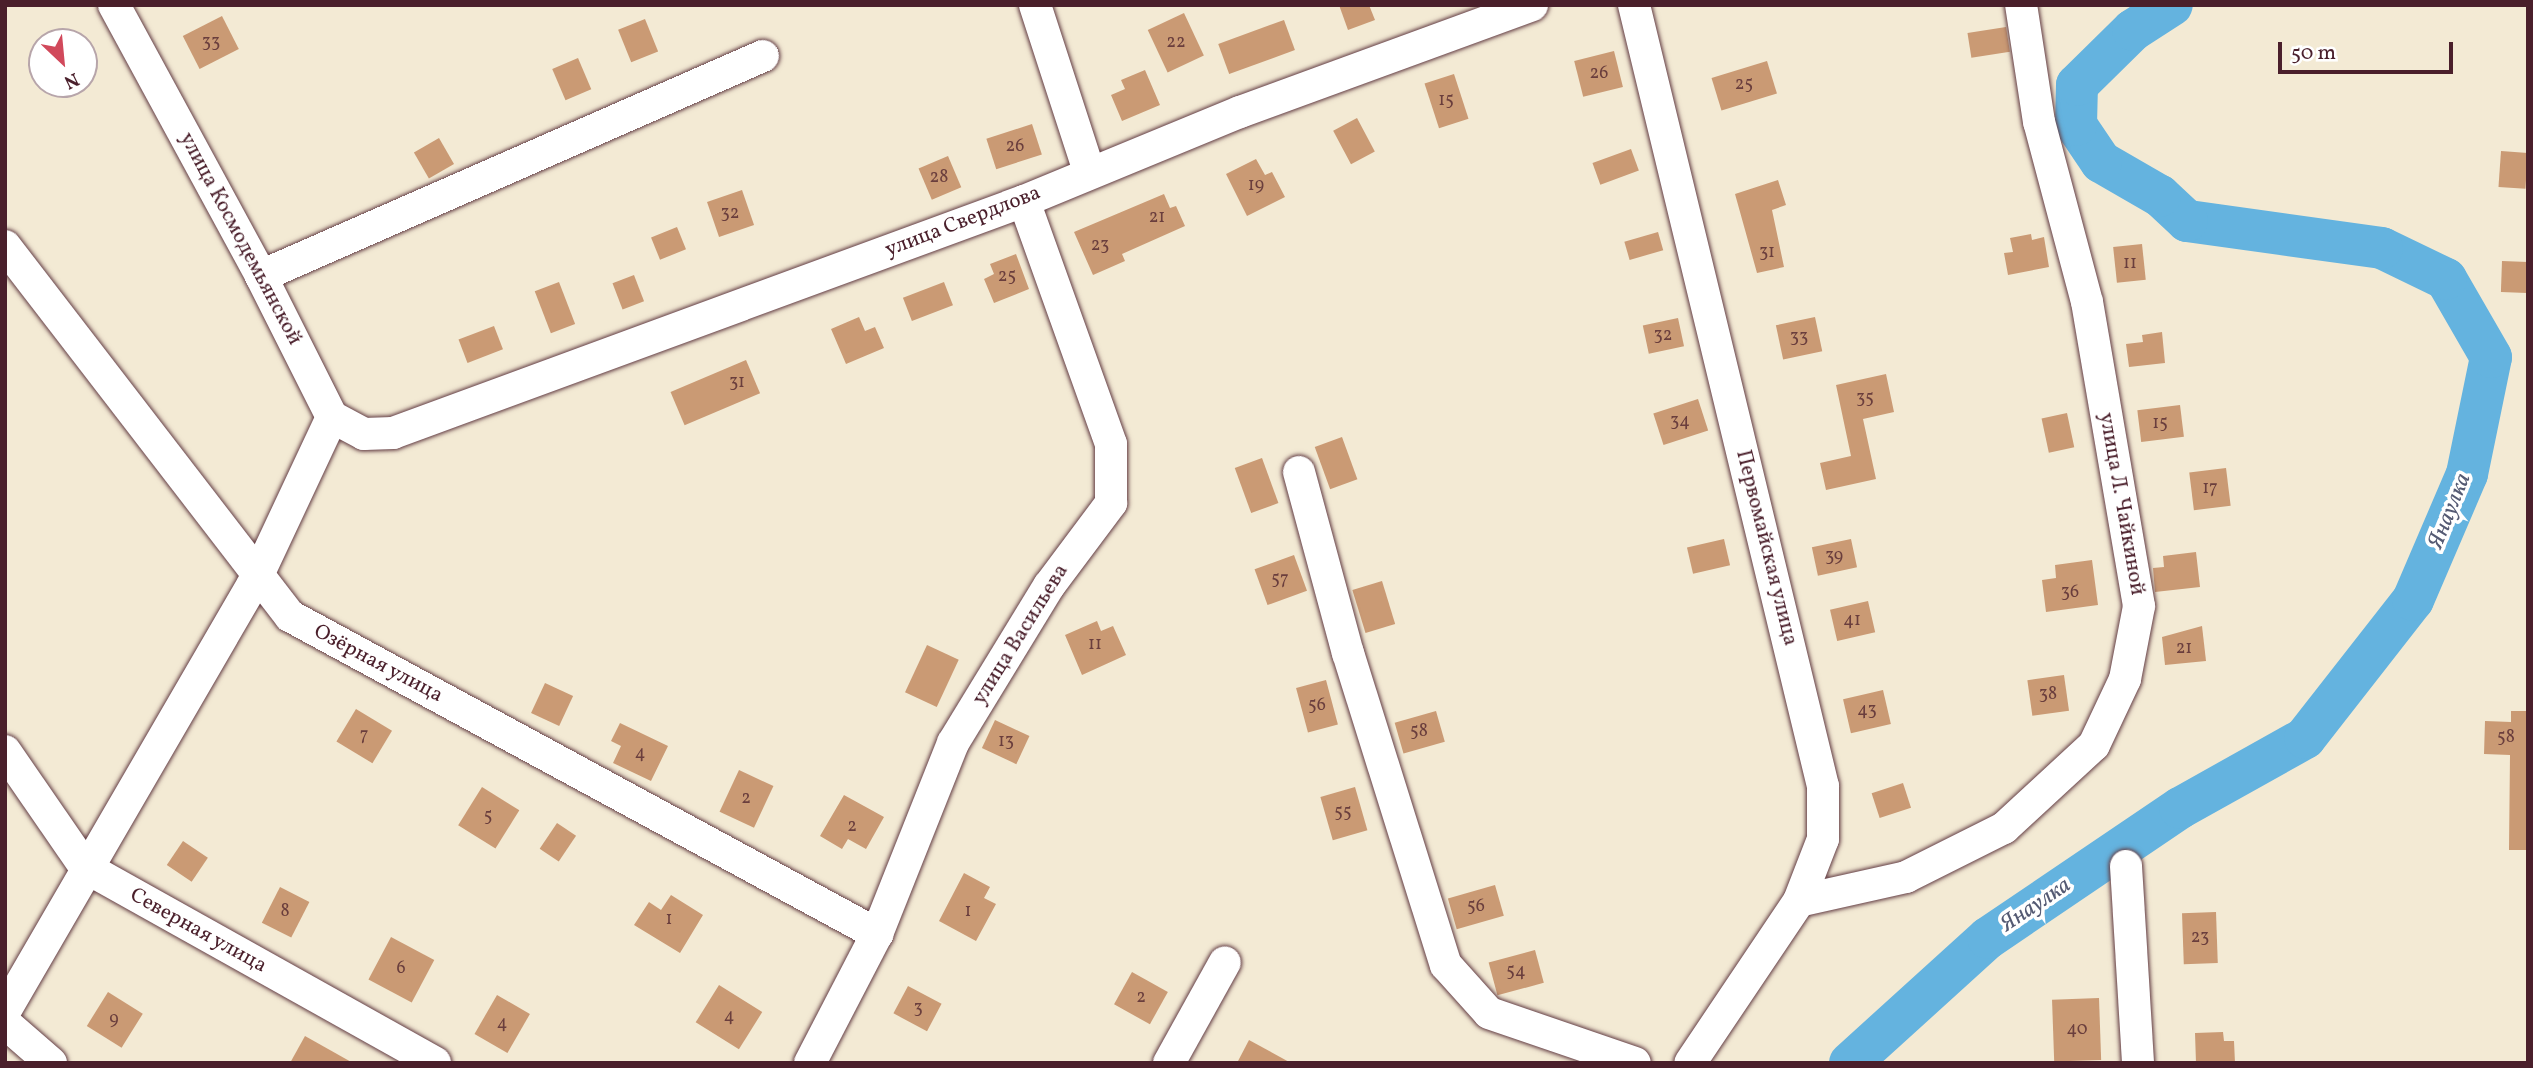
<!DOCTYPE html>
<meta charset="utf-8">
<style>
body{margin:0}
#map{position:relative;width:2533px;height:1068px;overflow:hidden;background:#f3ead4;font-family:Vollkorn,serif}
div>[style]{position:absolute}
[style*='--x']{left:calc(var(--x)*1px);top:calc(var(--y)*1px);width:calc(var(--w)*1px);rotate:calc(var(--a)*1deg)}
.river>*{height:42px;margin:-21px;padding:0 21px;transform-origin:21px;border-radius:21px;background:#64b3df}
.building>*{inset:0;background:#ca9a74;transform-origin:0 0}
.roads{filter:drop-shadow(0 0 2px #633d44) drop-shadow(0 0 2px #633d44)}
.minor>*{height:32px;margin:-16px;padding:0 16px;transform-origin:16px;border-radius:16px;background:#fff}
span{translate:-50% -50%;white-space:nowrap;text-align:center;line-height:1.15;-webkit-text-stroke:7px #fff;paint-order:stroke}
.number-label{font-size:18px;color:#6a3e3d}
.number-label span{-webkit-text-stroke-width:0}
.street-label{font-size:21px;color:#4a1f2b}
.water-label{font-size:23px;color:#545a73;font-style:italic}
.frame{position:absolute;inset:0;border:7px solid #4a1f2b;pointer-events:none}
.north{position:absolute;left:28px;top:28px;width:70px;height:70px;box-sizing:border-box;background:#fff;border:2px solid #b7a5aa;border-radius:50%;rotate:154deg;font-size:19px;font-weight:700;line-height:28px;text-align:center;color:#4a1f2b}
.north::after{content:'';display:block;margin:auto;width:24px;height:32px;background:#d1495b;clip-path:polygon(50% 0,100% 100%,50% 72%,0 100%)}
.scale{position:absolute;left:2278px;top:42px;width:175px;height:32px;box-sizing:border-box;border:4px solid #4a1f2b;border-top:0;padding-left:9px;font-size:21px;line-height:24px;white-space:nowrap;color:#4a1f2b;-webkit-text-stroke:5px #fff;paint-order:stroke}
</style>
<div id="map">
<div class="river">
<div style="--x:1850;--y:1063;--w:186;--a:-42.2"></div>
<div style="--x:1988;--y:938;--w:232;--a:-34.1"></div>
<div style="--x:2180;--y:808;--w:143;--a:-29.2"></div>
<div style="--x:2305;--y:738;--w:175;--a:-52"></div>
<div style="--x:2413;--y:600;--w:137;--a:-66.8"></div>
<div style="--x:2467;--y:474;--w:119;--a:-78.4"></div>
<div style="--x:2491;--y:357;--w:90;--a:-120"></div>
<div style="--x:2446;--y:279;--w:71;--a:-154.2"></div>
<div style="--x:2382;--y:248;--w:197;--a:-172.1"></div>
<div style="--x:2187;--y:221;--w:37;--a:-137"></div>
<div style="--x:2160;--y:196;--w:68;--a:-150"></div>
<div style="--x:2101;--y:162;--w:45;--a:-124"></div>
<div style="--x:2076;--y:125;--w:40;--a:-88.6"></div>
<div style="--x:2077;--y:85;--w:78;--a:-44.5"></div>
<div style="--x:2133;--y:30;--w:46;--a:-32.7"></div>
</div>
<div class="building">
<div style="clip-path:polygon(1339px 5px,1369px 5px,1375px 20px,1348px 30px)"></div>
<div style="left:1184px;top:13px;width:47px;height:40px;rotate:65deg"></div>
<div style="left:222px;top:16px;width:37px;height:44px;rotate:63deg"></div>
<div style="left:645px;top:19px;width:35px;height:29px;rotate:68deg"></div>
<div style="left:1284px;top:20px;width:32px;height:70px;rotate:70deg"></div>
<div style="left:2006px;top:27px;width:25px;height:39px;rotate:81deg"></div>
<div style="left:1614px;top:51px;width:37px;height:41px;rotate:76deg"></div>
<div style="left:578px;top:58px;width:34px;height:28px;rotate:67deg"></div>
<div style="left:1767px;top:61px;width:34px;height:58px;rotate:73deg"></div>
<div style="clip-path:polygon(1145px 70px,1160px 105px,1122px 121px,1111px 95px,1125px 89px,1121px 80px)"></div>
<div style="left:1454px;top:74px;width:47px;height:31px;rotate:72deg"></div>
<div style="left:1357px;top:118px;width:38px;height:27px;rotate:62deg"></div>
<div style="left:1032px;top:124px;width:32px;height:48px;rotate:72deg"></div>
<div style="left:439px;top:138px;width:30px;height:29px;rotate:60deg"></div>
<div style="left:1631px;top:149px;width:23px;height:41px;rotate:70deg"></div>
<div style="left:2501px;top:151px;width:27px;height:36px;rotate:4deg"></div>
<div style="left:948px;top:156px;width:34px;height:32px;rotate:67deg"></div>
<div style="clip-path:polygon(1256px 159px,1265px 175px,1272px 172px,1285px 197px,1247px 216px,1226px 174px)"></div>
<div style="clip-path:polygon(1778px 180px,1786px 205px,1772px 210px,1784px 267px,1757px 273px,1735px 194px)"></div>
<div style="left:742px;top:190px;width:37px;height:37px;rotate:71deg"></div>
<div style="clip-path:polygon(1164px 194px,1170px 208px,1176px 206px,1185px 226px,1122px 254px,1125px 261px,1093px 275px,1074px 232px)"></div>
<div style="left:677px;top:227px;width:24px;height:28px;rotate:68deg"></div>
<div style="left:1658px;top:232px;width:19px;height:35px;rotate:74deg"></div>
<div style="clip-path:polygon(2031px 234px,2032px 240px,2044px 237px,2049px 267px,2008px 275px,2004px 253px,2013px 252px,2010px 238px)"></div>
<div style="left:2142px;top:244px;width:36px;height:29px;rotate:84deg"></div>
<div style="clip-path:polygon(1016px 254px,1029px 289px,994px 303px,984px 279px,994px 274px,990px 264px)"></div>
<div style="left:2502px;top:261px;width:26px;height:31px;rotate:2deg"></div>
<div style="left:634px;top:275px;width:28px;height:23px;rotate:69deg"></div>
<div style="left:559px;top:282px;width:45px;height:26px;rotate:69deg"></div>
<div style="left:944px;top:282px;width:25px;height:44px;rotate:69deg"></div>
<div style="clip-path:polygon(859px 317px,865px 331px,875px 327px,884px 348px,846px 364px,831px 329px)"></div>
<div style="left:1815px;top:317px;width:35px;height:40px;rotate:78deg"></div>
<div style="left:1678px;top:318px;width:29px;height:36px;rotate:78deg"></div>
<div style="left:494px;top:326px;width:25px;height:38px;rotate:69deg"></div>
<div style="clip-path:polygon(2162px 332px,2165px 363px,2129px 367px,2126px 344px,2143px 342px,2142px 335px)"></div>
<div style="left:746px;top:360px;width:36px;height:82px;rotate:67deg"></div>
<div style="clip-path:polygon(1886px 374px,1894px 412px,1863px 419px,1876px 479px,1826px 490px,1820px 463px,1851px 456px,1836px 385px)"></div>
<div style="left:1698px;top:399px;width:33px;height:47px;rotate:72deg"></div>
<div style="left:2180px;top:405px;width:32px;height:43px;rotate:83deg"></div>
<div style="left:2067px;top:413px;width:35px;height:26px;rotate:78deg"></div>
<div style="left:1342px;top:437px;width:45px;height:29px;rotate:70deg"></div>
<div style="left:1262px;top:458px;width:48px;height:29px;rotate:70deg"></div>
<div style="left:2226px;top:468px;width:38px;height:37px;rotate:83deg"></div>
<div style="left:1724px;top:539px;width:27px;height:38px;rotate:77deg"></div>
<div style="left:1851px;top:539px;width:29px;height:40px;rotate:78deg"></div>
<div style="clip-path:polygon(2196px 552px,2200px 587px,2155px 592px,2153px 568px,2164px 567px,2163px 556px)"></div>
<div style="left:1294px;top:555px;width:38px;height:42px;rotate:70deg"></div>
<div style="clip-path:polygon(2092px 560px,2098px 605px,2046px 612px,2042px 580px,2056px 578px,2055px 565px)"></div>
<div style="left:1382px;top:581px;width:45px;height:31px;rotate:73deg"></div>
<div style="left:1868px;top:601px;width:32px;height:39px;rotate:77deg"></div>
<div style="clip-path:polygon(1097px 621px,1101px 631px,1113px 626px,1126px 655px,1082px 675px,1065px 635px)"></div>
<div style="clip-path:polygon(2202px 626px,2206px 661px,2165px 665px,2162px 637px)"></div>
<div style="left:927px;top:645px;width:35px;height:52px;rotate:25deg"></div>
<div style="left:2064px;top:675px;width:36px;height:37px;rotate:82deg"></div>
<div style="left:1326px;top:680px;width:46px;height:31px;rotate:75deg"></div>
<div style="left:545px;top:683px;width:31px;height:33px;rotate:25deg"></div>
<div style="left:1883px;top:690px;width:35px;height:41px;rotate:77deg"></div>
<div style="left:356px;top:709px;width:42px;height:38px;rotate:31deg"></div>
<div style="left:1436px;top:711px;width:32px;height:43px;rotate:74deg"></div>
<div style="clip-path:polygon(2511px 711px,2528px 711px,2528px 850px,2509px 850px,2510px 755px,2484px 754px,2485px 721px,2511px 722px)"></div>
<div style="left:995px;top:720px;width:38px;height:31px;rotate:25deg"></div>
<div style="clip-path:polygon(620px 723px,668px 746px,651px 781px,613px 763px,621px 746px,611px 741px)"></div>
<div style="left:739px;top:770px;width:38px;height:46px;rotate:25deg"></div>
<div style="left:1903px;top:783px;width:26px;height:33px;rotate:72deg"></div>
<div style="left:482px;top:787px;width:44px;height:45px;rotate:32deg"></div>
<div style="left:1355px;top:787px;width:45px;height:36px;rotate:74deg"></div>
<div style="clip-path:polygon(844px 795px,884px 817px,866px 849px,848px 839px,842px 849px,820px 836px)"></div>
<div style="left:557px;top:823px;width:23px;height:31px;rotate:34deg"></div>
<div style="left:183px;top:841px;width:30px;height:29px;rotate:34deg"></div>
<div style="clip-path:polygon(964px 873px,990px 887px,984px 898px,996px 904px,976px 941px,939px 921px)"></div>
<div style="left:1495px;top:885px;width:32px;height:49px;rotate:74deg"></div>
<div style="left:280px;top:887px;width:33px;height:40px;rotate:27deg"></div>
<div style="clip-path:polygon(671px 895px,703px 915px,680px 953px,634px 925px,649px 902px,661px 910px)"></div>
<div style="left:2216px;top:912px;width:51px;height:34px;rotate:88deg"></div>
<div style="left:391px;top:937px;width:49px;height:48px;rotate:28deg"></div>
<div style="left:1535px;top:950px;width:34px;height:48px;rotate:75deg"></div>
<div style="left:1132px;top:972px;width:41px;height:37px;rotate:29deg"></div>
<div style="left:719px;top:985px;width:51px;height:44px;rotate:32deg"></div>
<div style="left:908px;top:986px;width:38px;height:31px;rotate:28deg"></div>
<div style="left:108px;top:992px;width:41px;height:40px;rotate:32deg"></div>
<div style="left:497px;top:995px;width:38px;height:45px;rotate:30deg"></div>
<div style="left:2099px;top:998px;width:62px;height:47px;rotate:88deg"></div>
<div style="clip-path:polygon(2223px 1032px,2224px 1041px,2234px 1041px,2235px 1063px,2196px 1063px,2195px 1033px)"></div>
<div style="clip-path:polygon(305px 1036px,353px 1063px,290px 1063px)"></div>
<div style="clip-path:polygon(1249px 1040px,1291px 1063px,1237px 1063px)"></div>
</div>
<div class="roads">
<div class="minor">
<div style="--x:114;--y:5;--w:308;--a:61.5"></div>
<div style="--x:261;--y:276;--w:158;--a:63.3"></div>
<div style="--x:332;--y:417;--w:36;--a:28"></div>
<div style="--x:364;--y:434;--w:29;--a:-2"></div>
<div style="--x:393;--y:433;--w:672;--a:-20.19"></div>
<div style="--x:1024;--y:201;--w:234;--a:-22.4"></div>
<div style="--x:1240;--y:112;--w:311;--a:-20.1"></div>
<div style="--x:1035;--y:5;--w:175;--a:72"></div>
<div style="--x:1634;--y:5;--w:804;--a:76.4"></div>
<div style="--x:1823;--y:786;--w:53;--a:90"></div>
<div style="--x:1823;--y:839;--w:66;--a:111.2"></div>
<div style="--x:1799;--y:901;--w:195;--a:123.9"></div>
<div style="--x:5;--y:246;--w:467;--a:52.4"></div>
<div style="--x:290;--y:616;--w:668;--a:28.45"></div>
<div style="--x:261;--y:276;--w:548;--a:-23.67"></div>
<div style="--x:1299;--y:472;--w:188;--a:74.9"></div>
<div style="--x:1348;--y:653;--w:327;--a:72.6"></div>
<div style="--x:1446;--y:965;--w:64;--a:48.1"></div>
<div style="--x:1489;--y:1013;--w:154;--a:18.9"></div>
<div style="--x:5;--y:751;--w:141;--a:55.4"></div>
<div style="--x:85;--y:867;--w:401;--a:29.2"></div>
<div style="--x:2126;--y:866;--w:197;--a:86.5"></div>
<div style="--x:1799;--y:901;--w:110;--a:-12.6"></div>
<div style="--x:1906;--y:877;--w:110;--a:-26.6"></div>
<div style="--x:2004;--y:828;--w:122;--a:-42.7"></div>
<div style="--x:2094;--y:745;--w:73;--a:-64.8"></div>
<div style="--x:2125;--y:679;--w:74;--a:-79.1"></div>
<div style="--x:2139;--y:606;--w:308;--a:-99.7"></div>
<div style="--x:2087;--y:302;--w:186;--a:-104.9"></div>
<div style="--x:2039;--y:122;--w:118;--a:-98.7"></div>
<div style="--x:5;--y:1011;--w:504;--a:-59.87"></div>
<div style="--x:258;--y:575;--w:174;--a:-64.9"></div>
<div style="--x:5;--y:1023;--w:61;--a:41"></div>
<div style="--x:810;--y:1063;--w:145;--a:-62.6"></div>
<div style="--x:877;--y:934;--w:206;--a:-68.3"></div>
<div style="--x:953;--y:743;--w:184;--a:-58.6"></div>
<div style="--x:1049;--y:586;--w:104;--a:-53.2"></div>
<div style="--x:1111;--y:503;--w:59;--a:-90"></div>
<div style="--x:1111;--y:444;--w:258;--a:-109.7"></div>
<div style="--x:1169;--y:1063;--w:115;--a:-61"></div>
</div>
</div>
<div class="number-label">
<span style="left:211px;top:43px">33</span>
<span style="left:1176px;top:43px">22</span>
<span style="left:1599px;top:74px">26</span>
<span style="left:1744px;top:85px">25</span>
<span style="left:1446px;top:101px">15</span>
<span style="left:1015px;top:147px">26</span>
<span style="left:939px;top:178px">28</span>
<span style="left:1256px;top:186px">19</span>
<span style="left:730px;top:214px">32</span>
<span style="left:1157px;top:218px">21</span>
<span style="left:1100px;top:246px">23</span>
<span style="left:1767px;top:253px">31</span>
<span style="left:2130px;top:264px">11</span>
<span style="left:1007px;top:277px">25</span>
<span style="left:1663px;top:336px">32</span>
<span style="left:1799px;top:338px">33</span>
<span style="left:737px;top:383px">31</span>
<span style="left:1865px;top:399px">35</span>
<span style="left:1680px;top:422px">34</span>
<span style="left:2160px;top:424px">15</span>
<span style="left:2210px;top:489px">17</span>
<span style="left:1834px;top:557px">39</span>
<span style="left:1280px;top:580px">57</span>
<span style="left:2070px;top:593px">36</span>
<span style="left:1852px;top:621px">41</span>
<span style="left:1095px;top:645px">11</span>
<span style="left:2184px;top:649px">21</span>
<span style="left:2048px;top:695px">38</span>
<span style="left:1317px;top:706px">56</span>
<span style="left:1867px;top:711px">43</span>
<span style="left:1419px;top:732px">58</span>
<span style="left:364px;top:736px">7</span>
<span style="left:2506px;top:738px">58</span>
<span style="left:1006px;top:742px">13</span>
<span style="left:640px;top:754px">4</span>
<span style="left:746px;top:799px">2</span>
<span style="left:1343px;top:813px">55</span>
<span style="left:488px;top:817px">5</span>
<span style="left:852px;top:827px">2</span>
<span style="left:1476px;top:907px">56</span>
<span style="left:285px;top:912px">8</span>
<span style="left:968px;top:912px">1</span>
<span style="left:669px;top:920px">1</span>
<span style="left:2200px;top:938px">23</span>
<span style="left:401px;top:969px">6</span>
<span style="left:1516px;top:972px">54</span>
<span style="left:1141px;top:998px">2</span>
<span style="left:918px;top:1009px">3</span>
<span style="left:729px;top:1017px">4</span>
<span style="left:114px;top:1020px">9</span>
<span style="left:502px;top:1024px">4</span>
<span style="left:2077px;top:1030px">40</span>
</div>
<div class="street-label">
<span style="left:963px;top:222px;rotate:-21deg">улица Свердлова</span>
<span style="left:240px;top:239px;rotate:62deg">улица Космодемьянской</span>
<span style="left:2121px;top:504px;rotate:80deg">улица Л. Чайкиной</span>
<span style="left:1766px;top:548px;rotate:76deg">Первомайская улица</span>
<span style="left:1021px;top:635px;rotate:-58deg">улица Васильева</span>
<span style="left:378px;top:664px;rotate:28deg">Озёрная улица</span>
<span style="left:198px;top:931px;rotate:29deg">Северная улица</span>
</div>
<div class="water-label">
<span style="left:2450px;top:511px;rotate:-68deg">Янаулка</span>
<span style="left:2036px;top:905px;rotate:-34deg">Янаулка</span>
</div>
<div class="frame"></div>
<div class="north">N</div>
<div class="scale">50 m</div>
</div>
